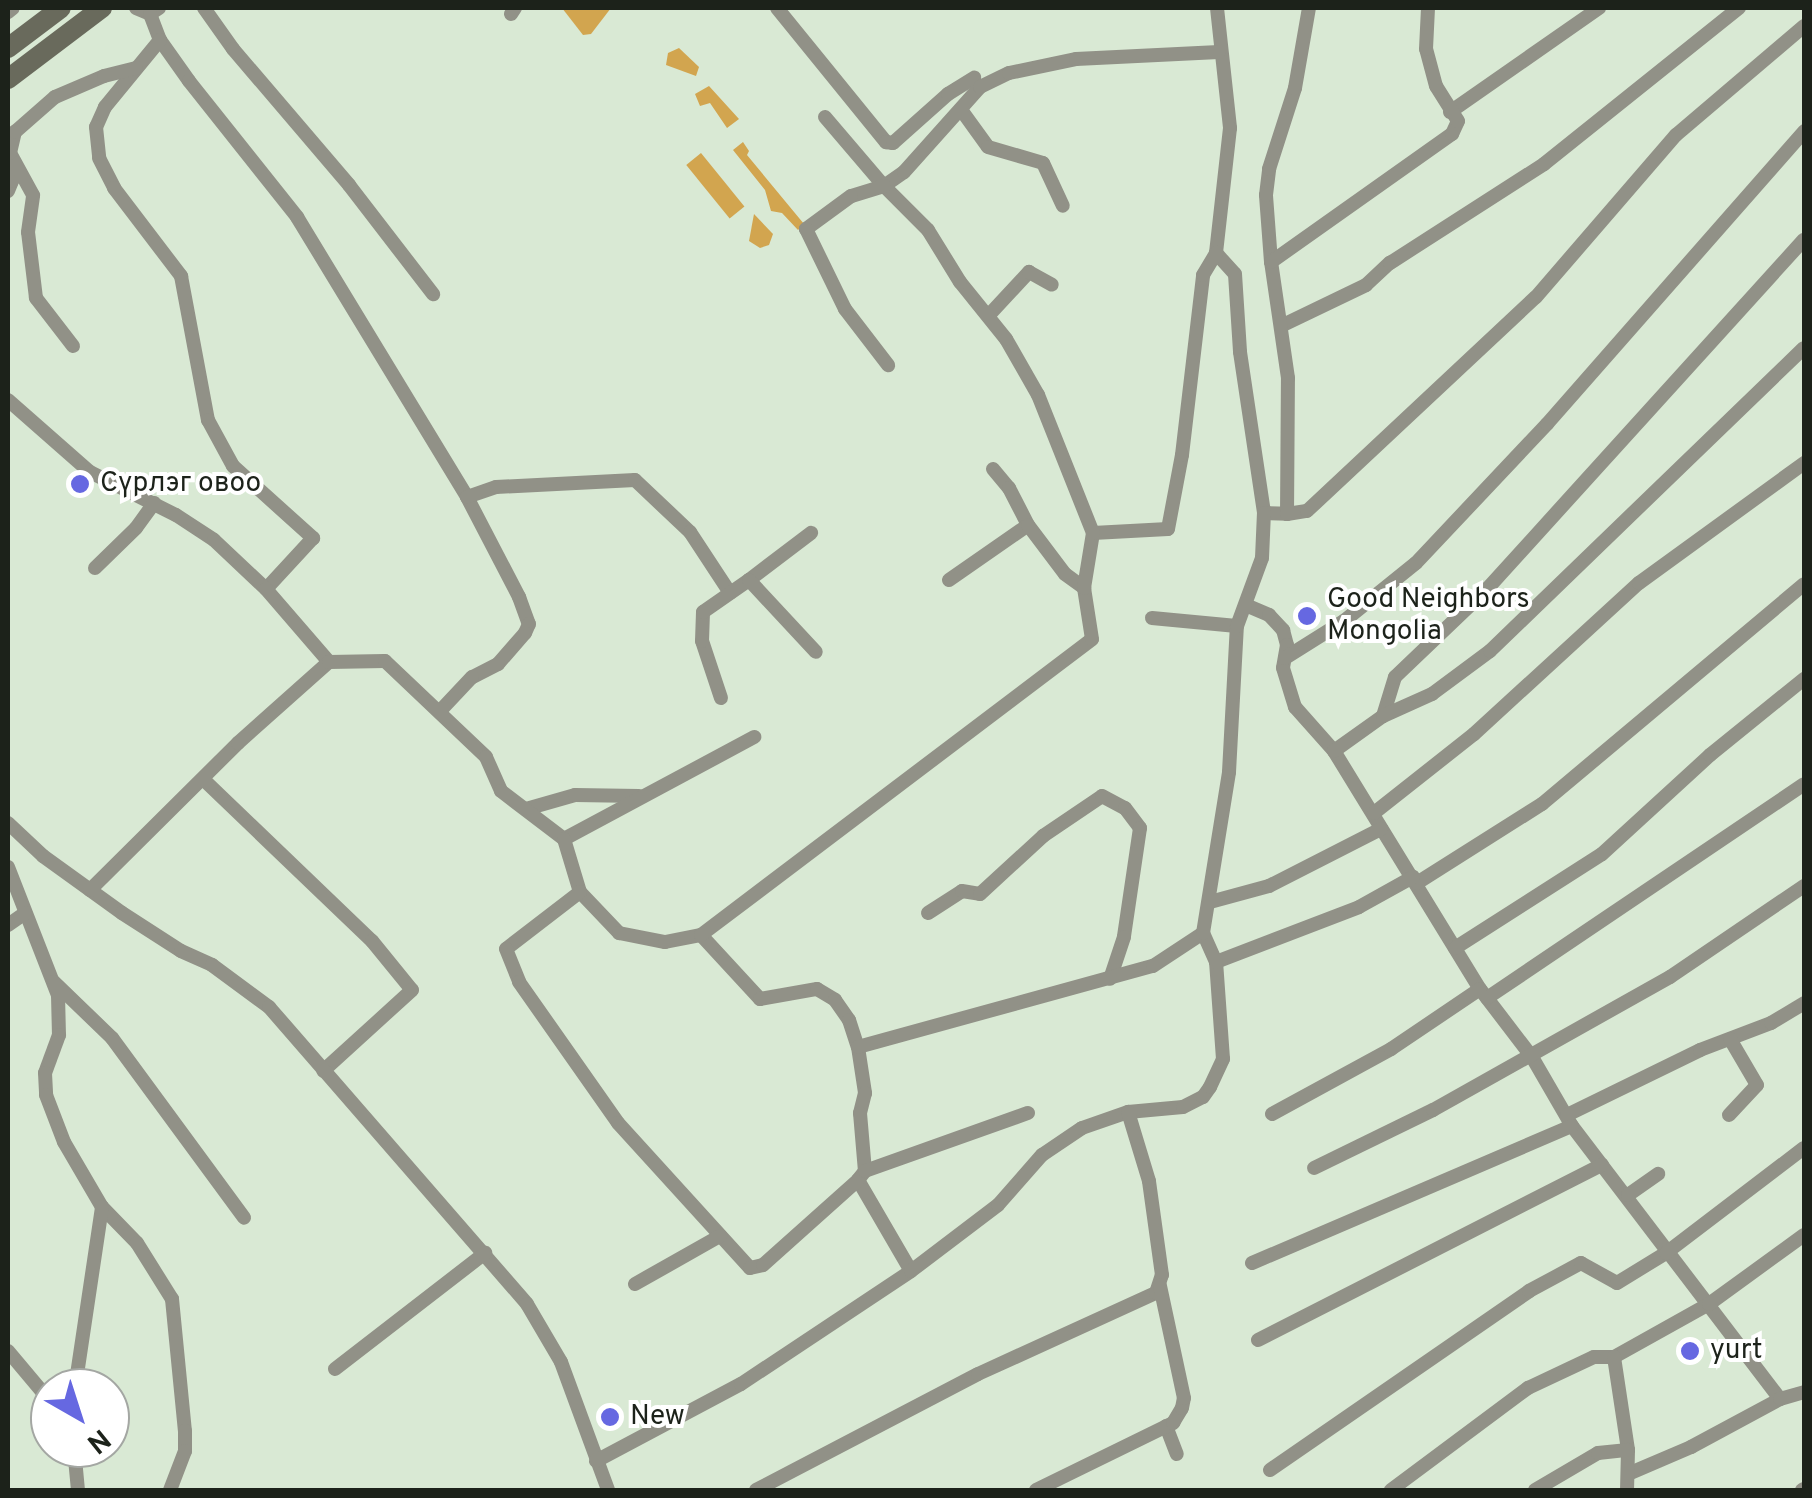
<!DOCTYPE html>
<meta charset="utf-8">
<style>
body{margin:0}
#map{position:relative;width:1812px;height:1498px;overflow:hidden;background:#d9e9d4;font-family:Overpass,sans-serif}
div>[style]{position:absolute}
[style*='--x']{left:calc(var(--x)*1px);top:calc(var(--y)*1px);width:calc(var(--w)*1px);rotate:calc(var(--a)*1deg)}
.forest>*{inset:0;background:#d2a54f;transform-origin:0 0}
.street>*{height:14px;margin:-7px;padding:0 7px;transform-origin:7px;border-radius:7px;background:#919187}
.secondary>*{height:20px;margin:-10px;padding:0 10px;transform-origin:10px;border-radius:10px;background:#696a5c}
.dots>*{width:28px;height:28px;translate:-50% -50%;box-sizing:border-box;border:5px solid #fff;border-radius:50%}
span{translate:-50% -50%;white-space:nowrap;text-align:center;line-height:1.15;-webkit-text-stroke:8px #fff;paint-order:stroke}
.poi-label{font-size:28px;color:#1c221a}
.left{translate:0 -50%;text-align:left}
.frame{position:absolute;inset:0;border:10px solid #1c221a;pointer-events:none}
.north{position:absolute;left:30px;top:1368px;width:100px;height:100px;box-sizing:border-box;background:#fff;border:2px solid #a4a7a3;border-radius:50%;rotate:141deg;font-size:28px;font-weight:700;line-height:40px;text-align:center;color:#1c221a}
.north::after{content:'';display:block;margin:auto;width:35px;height:45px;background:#6668e1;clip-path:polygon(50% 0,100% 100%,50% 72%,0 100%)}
</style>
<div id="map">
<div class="forest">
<div style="clip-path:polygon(562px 8px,611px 8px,591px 34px,583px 35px)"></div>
<div style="clip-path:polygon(679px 48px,699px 67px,696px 76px,666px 65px,668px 53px)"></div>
<div style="clip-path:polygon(709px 86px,739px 119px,727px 128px,710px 103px,700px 106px,695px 94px)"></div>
<div style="clip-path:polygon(743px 142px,749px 151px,747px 155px,804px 224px,798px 230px,782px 213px,771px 211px,765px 190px,733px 150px)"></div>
<div style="left:701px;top:153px;width:69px;height:19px;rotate:51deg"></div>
<div style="clip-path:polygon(754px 214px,773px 234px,769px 245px,760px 248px,749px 241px)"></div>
</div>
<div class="street">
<div style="--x:136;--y:8;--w:15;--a:23"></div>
<div style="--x:150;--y:14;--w:11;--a:-34"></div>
<div style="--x:204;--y:8;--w:50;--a:54.7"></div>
<div style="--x:233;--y:49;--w:179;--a:49.5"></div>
<div style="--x:349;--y:185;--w:138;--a:52.4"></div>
<div style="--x:777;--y:8;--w:173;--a:50.9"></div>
<div style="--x:886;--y:142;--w:7;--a:8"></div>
<div style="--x:893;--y:143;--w:74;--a:-41.7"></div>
<div style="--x:948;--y:94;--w:31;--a:-32"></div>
<div style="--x:1217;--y:8;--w:121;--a:83.8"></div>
<div style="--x:1230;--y:128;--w:126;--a:96.4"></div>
<div style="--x:1216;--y:253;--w:28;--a:48"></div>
<div style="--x:1235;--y:274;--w:78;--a:86.3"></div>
<div style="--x:1240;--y:352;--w:163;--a:81.5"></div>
<div style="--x:1264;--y:513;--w:23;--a:2"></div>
<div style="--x:1287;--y:514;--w:20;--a:-9"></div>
<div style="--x:1307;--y:511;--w:313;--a:-43.1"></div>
<div style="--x:1536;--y:297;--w:214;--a:-49.2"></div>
<div style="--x:1676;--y:135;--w:168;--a:-40.4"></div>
<div style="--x:8;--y:12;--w:6;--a:-39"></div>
<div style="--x:150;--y:14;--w:28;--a:69"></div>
<div style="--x:160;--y:40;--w:50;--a:54.7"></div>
<div style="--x:189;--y:81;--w:174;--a:51.5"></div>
<div style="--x:297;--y:217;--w:328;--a:58.7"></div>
<div style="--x:467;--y:497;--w:113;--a:62.5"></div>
<div style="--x:519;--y:597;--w:29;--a:70"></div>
<div style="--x:529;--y:624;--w:10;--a:114"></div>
<div style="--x:525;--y:633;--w:41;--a:131.1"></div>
<div style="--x:498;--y:664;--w:29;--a:153"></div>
<div style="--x:472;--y:677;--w:45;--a:133.2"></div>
<div style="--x:511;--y:14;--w:7;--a:-56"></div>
<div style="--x:160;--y:40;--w:87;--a:129.4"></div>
<div style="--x:105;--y:107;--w:22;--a:114"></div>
<div style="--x:96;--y:127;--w:31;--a:84"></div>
<div style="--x:99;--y:158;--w:34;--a:63"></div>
<div style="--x:114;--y:188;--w:111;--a:52.7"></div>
<div style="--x:181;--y:276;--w:147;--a:79.4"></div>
<div style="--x:208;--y:420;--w:52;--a:61.5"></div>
<div style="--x:233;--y:466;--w:108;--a:42"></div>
<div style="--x:313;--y:538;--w:69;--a:132.7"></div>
<div style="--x:962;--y:111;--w:44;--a:54.2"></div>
<div style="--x:988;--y:147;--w:57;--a:16.2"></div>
<div style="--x:1043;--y:163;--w:47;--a:65.1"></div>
<div style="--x:1450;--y:112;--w:182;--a:-34.9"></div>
<div style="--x:825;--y:117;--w:91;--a:49.5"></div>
<div style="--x:884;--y:186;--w:24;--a:-35"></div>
<div style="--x:904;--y:172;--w:114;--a:-48.2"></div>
<div style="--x:980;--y:87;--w:32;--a:-26"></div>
<div style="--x:1009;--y:73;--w:68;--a:-11.8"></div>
<div style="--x:1076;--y:59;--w:143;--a:-2.8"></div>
<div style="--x:8;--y:191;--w:11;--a:-68"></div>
<div style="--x:12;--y:181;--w:23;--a:-95"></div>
<div style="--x:1271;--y:262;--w:67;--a:-94.3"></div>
<div style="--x:1266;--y:195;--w:26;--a:-83"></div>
<div style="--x:1269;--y:169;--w:85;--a:-72.2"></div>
<div style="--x:1295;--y:88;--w:81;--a:-80.1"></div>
<div style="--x:989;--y:315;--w:59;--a:-47.1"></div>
<div style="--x:1029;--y:272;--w:26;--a:29"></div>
<div style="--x:1283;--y:325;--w:92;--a:-25.7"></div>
<div style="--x:1366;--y:285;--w:33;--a:-43"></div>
<div style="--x:1390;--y:263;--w:183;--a:-32.7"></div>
<div style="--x:1544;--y:164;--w:250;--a:-38.7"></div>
<div style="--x:73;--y:346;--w:61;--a:-127.6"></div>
<div style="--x:36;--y:298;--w:66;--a:-96.9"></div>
<div style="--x:28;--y:232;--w:37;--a:-82"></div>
<div style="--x:33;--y:195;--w:48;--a:-118.7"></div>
<div style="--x:10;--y:153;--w:22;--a:-77"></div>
<div style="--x:15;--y:132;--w:53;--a:-41.2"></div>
<div style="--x:55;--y:97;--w:53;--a:-23.2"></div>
<div style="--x:104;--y:76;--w:33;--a:-14"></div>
<div style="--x:8;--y:400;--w:109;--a:41.3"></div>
<div style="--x:90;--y:472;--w:96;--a:26.6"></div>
<div style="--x:176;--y:515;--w:45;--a:33.3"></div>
<div style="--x:214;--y:540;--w:71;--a:43.3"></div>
<div style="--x:266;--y:589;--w:96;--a:49.2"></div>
<div style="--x:993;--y:469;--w:25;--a:50"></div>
<div style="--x:1009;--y:488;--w:42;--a:62.8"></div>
<div style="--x:467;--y:497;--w:31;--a:-19"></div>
<div style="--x:496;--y:487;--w:139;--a:-2.9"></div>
<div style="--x:635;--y:480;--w:76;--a:43.4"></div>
<div style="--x:690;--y:532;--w:73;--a:56.7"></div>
<div style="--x:1287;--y:514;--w:136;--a:-89.6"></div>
<div style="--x:1288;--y:378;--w:117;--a:-98.3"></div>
<div style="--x:1271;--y:262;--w:222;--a:-35.3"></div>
<div style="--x:1452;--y:134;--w:14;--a:-65"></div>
<div style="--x:1458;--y:121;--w:41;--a:-122.2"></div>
<div style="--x:1436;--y:86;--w:38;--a:-105"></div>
<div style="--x:1426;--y:49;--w:41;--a:-87.2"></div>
<div style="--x:1093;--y:533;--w:75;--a:-3.1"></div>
<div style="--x:1168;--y:529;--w:75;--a:-79.3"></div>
<div style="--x:1182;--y:455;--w:181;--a:-83.3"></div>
<div style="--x:1203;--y:275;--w:26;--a:-59"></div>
<div style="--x:95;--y:568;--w:57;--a:-44.3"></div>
<div style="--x:136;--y:528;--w:31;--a:-54"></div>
<div style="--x:749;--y:580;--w:78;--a:-37.2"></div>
<div style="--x:949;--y:580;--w:96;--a:-34.8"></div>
<div style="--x:1028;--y:525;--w:61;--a:52.9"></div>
<div style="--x:1065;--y:574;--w:24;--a:36"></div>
<div style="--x:1248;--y:606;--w:23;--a:23"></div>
<div style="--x:1269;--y:615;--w:21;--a:47"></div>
<div style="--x:1283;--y:630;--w:16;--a:75"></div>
<div style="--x:1287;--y:645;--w:23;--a:100"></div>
<div style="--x:1283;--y:668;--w:41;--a:72.9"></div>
<div style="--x:1295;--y:707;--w:59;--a:48.4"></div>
<div style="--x:1334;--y:751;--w:279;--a:58.5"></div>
<div style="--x:1480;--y:989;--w:86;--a:52.6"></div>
<div style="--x:1532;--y:1057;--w:80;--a:59.9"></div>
<div style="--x:1572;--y:1126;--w:343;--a:52.7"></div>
<div style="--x:1152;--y:618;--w:85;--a:5.4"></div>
<div style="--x:1285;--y:658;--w:70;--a:-32.1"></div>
<div style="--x:1344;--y:621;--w:92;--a:-38.9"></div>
<div style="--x:1416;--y:563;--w:191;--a:-46.7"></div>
<div style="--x:1547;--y:424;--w:390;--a:-48.7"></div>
<div style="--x:721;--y:698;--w:60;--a:-108.4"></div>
<div style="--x:702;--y:641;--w:29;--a:-88"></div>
<div style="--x:703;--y:612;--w:56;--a:-34.8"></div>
<div style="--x:749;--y:580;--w:98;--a:47.1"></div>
<div style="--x:1383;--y:716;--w:41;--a:-72.9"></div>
<div style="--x:1395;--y:677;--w:129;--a:-43.7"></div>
<div style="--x:1488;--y:588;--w:470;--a:-47.8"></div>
<div style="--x:1334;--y:751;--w:60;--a:-35.5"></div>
<div style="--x:1383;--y:716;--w:54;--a:-24.2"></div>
<div style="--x:1432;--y:694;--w:72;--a:-36.6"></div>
<div style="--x:1490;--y:651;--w:436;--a:-44"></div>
<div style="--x:204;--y:780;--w:233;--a:43.8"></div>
<div style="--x:372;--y:941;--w:63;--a:50.8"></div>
<div style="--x:412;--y:990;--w:120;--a:137.7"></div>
<div style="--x:526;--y:809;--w:51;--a:-15.9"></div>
<div style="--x:575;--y:795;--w:64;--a:0.9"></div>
<div style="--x:1374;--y:813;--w:127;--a:-38.3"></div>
<div style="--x:1474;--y:734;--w:224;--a:-42.5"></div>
<div style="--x:1639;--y:583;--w:204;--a:-36"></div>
<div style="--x:8;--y:823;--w:48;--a:43.3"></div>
<div style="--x:43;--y:856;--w:97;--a:35.8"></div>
<div style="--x:122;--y:913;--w:70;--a:32.8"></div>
<div style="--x:181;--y:951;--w:34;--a:24"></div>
<div style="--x:212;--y:965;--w:71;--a:36.4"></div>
<div style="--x:269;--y:1007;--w:393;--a:49"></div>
<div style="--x:527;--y:1304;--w:67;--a:59.6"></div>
<div style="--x:561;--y:1362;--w:136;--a:69.8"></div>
<div style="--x:564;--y:839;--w:216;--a:-28.2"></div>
<div style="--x:8;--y:867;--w:137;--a:68.7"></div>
<div style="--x:58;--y:995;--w:40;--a:88.6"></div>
<div style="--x:59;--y:1035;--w:40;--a:110.2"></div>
<div style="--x:45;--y:1073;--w:22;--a:87"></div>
<div style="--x:46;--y:1095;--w:50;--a:69"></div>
<div style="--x:64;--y:1142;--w:75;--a:59.7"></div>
<div style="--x:102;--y:1207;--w:50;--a:45.8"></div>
<div style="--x:137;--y:1243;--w:66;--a:58"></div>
<div style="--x:172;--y:1299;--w:133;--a:84.4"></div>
<div style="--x:185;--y:1431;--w:20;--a:90"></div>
<div style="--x:185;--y:1451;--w:42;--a:111"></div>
<div style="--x:1417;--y:883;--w:148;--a:-32.3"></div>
<div style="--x:1542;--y:804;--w:342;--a:-40"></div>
<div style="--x:90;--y:890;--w:209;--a:-44.8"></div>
<div style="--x:238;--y:743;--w:122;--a:-41.7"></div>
<div style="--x:329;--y:662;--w:56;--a:-1"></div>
<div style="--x:385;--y:661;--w:139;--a:43.5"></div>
<div style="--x:486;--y:757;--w:37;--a:66"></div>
<div style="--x:501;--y:791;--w:79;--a:37.3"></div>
<div style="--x:564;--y:839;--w:55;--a:73.2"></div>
<div style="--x:580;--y:892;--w:57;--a:46.4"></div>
<div style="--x:619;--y:933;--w:47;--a:11.1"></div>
<div style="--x:665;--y:942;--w:37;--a:-11"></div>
<div style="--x:701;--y:935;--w:87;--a:47.3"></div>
<div style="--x:760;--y:999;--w:58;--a:-10"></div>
<div style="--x:817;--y:989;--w:21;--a:31"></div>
<div style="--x:835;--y:1000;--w:24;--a:55"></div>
<div style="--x:849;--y:1020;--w:28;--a:72"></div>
<div style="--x:858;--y:1047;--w:47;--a:81.3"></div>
<div style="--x:865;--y:1093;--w:21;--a:104"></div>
<div style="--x:860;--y:1113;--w:58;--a:85.1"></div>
<div style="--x:865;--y:1171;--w:11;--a:128"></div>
<div style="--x:858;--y:1180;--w:105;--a:59.8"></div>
<div style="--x:580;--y:892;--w:93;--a:142.4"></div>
<div style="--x:506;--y:949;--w:35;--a:68"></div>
<div style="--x:519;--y:982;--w:172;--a:54.9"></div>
<div style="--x:618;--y:1123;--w:196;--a:47.7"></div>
<div style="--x:750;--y:1268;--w:13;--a:-13"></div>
<div style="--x:763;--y:1265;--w:127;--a:-41.8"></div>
<div style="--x:1210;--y:902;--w:61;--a:-15.2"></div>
<div style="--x:1269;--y:886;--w:126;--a:-27"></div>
<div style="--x:928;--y:913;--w:40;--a:-32.9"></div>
<div style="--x:962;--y:891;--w:18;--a:9"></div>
<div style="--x:980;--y:894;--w:86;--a:-42.6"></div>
<div style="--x:1043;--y:836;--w:71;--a:-34.1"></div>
<div style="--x:1102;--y:796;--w:26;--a:28"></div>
<div style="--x:1125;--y:808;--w:25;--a:53"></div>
<div style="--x:1140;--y:828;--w:110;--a:98.4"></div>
<div style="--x:1124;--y:937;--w:44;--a:108.4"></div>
<div style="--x:8;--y:925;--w:21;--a:-35"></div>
<div style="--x:701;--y:935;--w:490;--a:-37.1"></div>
<div style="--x:1092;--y:639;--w:52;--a:-98.9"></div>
<div style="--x:1084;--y:588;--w:56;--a:-80.7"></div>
<div style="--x:1093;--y:533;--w:149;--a:-111.7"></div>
<div style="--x:1038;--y:395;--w:64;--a:-119.7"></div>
<div style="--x:1006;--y:339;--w:73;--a:-128.9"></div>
<div style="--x:960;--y:282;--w:61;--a:-121.6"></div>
<div style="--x:928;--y:230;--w:62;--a:-135"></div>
<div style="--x:884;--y:186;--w:34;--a:163"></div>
<div style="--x:851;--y:196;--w:56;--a:143.7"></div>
<div style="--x:806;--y:229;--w:89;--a:64"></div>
<div style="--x:845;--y:309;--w:71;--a:52.5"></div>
<div style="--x:1455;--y:948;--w:174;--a:-32.6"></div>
<div style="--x:1602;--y:854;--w:147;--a:-42.5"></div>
<div style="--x:1710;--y:755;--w:121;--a:-39"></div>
<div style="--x:1216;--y:962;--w:153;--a:-21"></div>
<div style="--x:1359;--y:907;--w:62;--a:-29.1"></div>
<div style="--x:54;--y:982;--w:81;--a:44"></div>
<div style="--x:112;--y:1038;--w:223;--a:53.7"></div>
<div style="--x:1487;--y:998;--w:382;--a:-34"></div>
<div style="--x:858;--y:1047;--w:306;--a:-15.4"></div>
<div style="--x:1153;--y:966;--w:60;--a:-33.4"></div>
<div style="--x:1272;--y:1114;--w:136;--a:-28.6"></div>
<div style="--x:1391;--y:1049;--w:107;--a:-34"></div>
<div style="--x:1567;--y:1115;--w:148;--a:-26"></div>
<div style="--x:1700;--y:1050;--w:76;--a:-20.8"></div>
<div style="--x:1771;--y:1023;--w:39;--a:-31"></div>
<div style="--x:1729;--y:1115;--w:41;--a:-47"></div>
<div style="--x:1757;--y:1085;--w:53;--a:-120.4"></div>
<div style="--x:1314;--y:1168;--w:132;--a:-26"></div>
<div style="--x:1433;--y:1110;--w:272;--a:-29.3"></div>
<div style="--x:1670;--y:977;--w:162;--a:-34.2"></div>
<div style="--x:865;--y:1171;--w:173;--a:-19.6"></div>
<div style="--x:1628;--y:1195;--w:37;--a:-35"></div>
<div style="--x:1252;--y:1263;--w:348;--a:-23.2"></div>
<div style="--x:635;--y:1284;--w:98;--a:-29.5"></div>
<div style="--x:1258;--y:1340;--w:386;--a:-27"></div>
<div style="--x:8;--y:1351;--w:65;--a:50"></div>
<div style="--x:1614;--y:1357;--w:109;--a:-29.2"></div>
<div style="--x:1709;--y:1304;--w:117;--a:-36"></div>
<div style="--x:335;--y:1369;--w:190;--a:-37.7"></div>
<div style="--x:75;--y:1388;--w:183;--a:-81.5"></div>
<div style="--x:1166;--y:1426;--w:30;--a:69"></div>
<div style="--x:74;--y:1448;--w:42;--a:84.6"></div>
<div style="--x:596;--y:1461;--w:164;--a:-28"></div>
<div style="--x:741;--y:1384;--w:204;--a:-33.6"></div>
<div style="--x:911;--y:1271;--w:109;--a:-37.2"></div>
<div style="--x:998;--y:1205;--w:67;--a:-48.7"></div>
<div style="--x:1042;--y:1155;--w:48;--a:-34"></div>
<div style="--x:1082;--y:1128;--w:49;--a:-19.2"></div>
<div style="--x:1128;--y:1112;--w:55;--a:-5.2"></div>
<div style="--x:1183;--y:1107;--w:22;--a:-27"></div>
<div style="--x:1203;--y:1097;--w:12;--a:-55"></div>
<div style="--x:1210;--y:1087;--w:31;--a:-65"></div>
<div style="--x:1223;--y:1059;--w:97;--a:-94.1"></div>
<div style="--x:1216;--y:962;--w:32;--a:-114"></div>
<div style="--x:1203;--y:933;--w:163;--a:-80.8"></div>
<div style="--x:1229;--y:772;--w:146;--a:-86.9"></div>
<div style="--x:1237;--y:626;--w:72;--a:-69.8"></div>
<div style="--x:1262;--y:558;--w:45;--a:-87.5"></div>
<div style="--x:1270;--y:1470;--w:315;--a:-34.6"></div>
<div style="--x:1529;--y:1291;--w:59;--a:-28.3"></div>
<div style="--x:1581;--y:1263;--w:41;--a:29.1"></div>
<div style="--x:1617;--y:1283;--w:57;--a:-31.5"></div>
<div style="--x:1666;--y:1253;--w:173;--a:-37.3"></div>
<div style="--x:1628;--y:1474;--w:69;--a:-23.2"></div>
<div style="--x:1691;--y:1447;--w:101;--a:-28.3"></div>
<div style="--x:1780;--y:1399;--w:25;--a:-16"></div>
<div style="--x:756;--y:1490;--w:250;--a:-27.6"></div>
<div style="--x:978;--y:1374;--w:196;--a:-24.5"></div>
<div style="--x:1156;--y:1293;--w:19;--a:-72"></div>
<div style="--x:1162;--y:1275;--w:95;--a:-97.9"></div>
<div style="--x:1149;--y:1181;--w:72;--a:-106.9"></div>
<div style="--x:1036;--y:1490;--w:153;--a:-26.1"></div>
<div style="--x:1173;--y:1423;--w:17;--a:-59"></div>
<div style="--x:1182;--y:1408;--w:10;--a:-79"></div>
<div style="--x:1184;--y:1398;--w:115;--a:-102.1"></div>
<div style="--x:1391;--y:1490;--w:171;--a:-36.7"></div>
<div style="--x:1528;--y:1388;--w:73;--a:-25.2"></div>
<div style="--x:1594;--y:1357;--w:20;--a:0"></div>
<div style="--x:1614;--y:1357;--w:94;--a:81.4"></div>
<div style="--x:1628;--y:1450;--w:40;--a:91.4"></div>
<div style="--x:1535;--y:1490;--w:73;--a:-30.4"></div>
<div style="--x:1598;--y:1453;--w:30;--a:-6"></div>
<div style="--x:1802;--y:1490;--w:2;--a:-27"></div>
</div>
<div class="secondary">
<div style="--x:8;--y:48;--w:66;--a:-37"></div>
<div style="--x:8;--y:79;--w:118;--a:-37.1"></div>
</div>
<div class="dots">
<div style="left:80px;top:484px;background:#6668e1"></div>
<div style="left:1307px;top:616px;background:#6668e1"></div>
<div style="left:1690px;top:1351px;background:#6668e1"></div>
<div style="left:610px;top:1417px;background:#6668e1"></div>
</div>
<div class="poi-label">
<span class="left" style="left:100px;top:484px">Сүрлэг овоо</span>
<span class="left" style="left:1327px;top:616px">Good Neighbors<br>Mongolia</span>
<span class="left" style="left:1710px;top:1351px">yurt</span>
<span class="left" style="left:630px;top:1417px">New</span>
</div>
<div class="frame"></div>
<div class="north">N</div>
</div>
